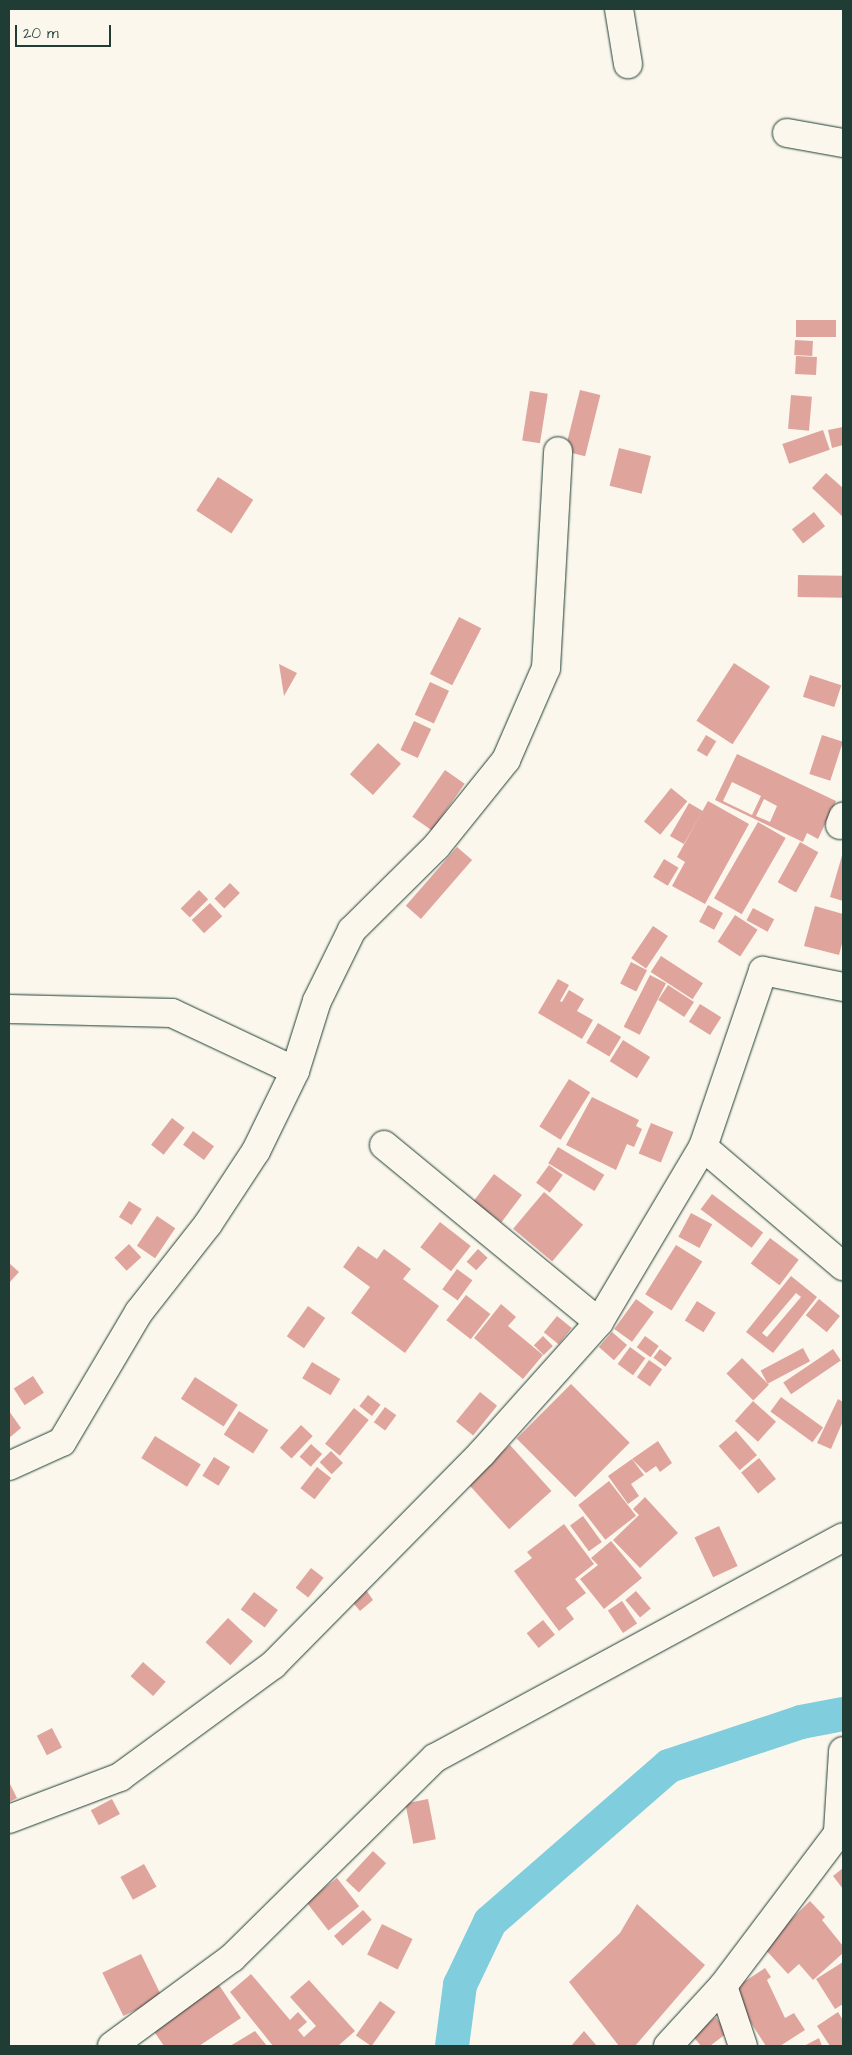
<!DOCTYPE html>
<style>
body{margin:0}
#map{position:relative;width:852px;height:2055px;overflow:hidden;background:#fbf7ec;font-family:"Architects Daughter",sans-serif}
div>[style]{position:absolute}
[style*='--x']{left:calc(var(--x)*1px);top:calc(var(--y)*1px);width:calc(var(--w)*1px);rotate:calc(var(--a)*1deg)}
.canal>*{height:34px;margin:-17px;padding:0 17px;transform-origin:17px;border-radius:17px;background:#7fcddd}
.building>*{inset:0;background:#dfa59d;transform-origin:0 0}
.roads{filter:drop-shadow(0 0 1px #1f3d34) drop-shadow(0 0 1px #1f3d34)}
.minor>*{height:28px;margin:-14px;padding:0 14px;transform-origin:14px;border-radius:14px;background:#fbf7ec}
span{translate:-50% -50%;white-space:nowrap;text-align:center;line-height:1.15;-webkit-text-stroke:5px #fbf7ec;paint-order:stroke}
.frame{position:absolute;inset:0;border:10px solid #1f3d34;pointer-events:none}
.scale{position:absolute;left:15px;top:25px;width:96px;height:22px;box-sizing:border-box;border:2px solid #1f3d34;border-top:0;padding-left:6px;font-size:15px;line-height:18px;white-space:nowrap;color:#1f3d34;-webkit-text-stroke:4px #fbf7ec;paint-order:stroke}
</style>
<div id="map">
<div class="canal">
<div style="--x:452;--y:2046;--w:62;--a:-82.5"></div>
<div style="--x:460;--y:1985;--w:70;--a:-64.5"></div>
<div style="--x:490;--y:1922;--w:237;--a:-41.1"></div>
<div style="--x:669;--y:1766;--w:139;--a:-18.4"></div>
<div style="--x:801;--y:1722;--w:43;--a:-10.8"></div>
</div>
<div class="building">
<div style="left:796px;top:320px;width:40px;height:17px"></div>
<div style="left:795px;top:340px;width:18px;height:15px;rotate:3deg"></div>
<div style="left:796px;top:356px;width:21px;height:18px;rotate:3deg"></div>
<div style="left:580px;top:390px;width:21px;height:63px;rotate:14deg"></div>
<div style="left:530px;top:391px;width:18px;height:50px;rotate:9deg"></div>
<div style="left:791px;top:395px;width:21px;height:34px;rotate:5deg"></div>
<div style="clip-path:polygon(843px 427px,843px 445px,832px 448px,828px 430px)"></div>
<div style="left:823px;top:430px;width:21px;height:43px;rotate:71deg"></div>
<div style="left:619px;top:448px;width:33px;height:39px;rotate:14deg"></div>
<div style="clip-path:polygon(826px 473px,843px 488px,843px 517px,812px 488px)"></div>
<div style="left:218px;top:477px;width:42px;height:40px;rotate:33deg"></div>
<div style="left:814px;top:512px;width:18px;height:28px;rotate:52deg"></div>
<div style="left:798px;top:575px;width:45px;height:22px;rotate:1deg"></div>
<div style="left:459px;top:617px;width:25px;height:64px;rotate:27deg"></div>
<div style="left:734px;top:663px;width:43px;height:69px;rotate:33deg"></div>
<div style="clip-path:polygon(279px 664px,297px 673px,284px 696px)"></div>
<div style="left:810px;top:675px;width:33px;height:23px;rotate:18deg"></div>
<div style="left:430px;top:682px;width:21px;height:36px;rotate:25deg"></div>
<div style="left:414px;top:721px;width:19px;height:32px;rotate:25deg"></div>
<div style="left:706px;top:735px;width:12px;height:18px;rotate:31deg"></div>
<div style="left:822px;top:735px;width:22px;height:41px;rotate:18deg"></div>
<div style="left:378px;top:743px;width:31px;height:42px;rotate:42deg"></div>
<div style="clip-path:polygon(evenodd,737px 754px,836px 801px,818px 839px,807px 833px,803px 842px,715px 800px,737px 754px,732px 782px,761px 796px,752px 815px,723px 801px,732px 782px,737px 754px,764px 799px,777px 806px,770px 822px,756px 816px,764px 799px)"></div>
<div style="left:445px;top:770px;width:24px;height:57px;rotate:35deg"></div>
<div style="left:671px;top:788px;width:21px;height:43px;rotate:39deg"></div>
<div style="clip-path:polygon(708px 801px,749px 824px,705px 904px,672px 886px,685px 862px,677px 857px)"></div>
<div style="left:689px;top:803px;width:16px;height:38px;rotate:30deg"></div>
<div style="left:758px;top:822px;width:32px;height:88px;rotate:30deg"></div>
<div style="left:800px;top:842px;width:21px;height:46px;rotate:29deg"></div>
<div style="left:457px;top:847px;width:20px;height:78px;rotate:41deg"></div>
<div style="clip-path:polygon(843px 852px,843px 901px,830px 897px)"></div>
<div style="left:664px;top:859px;width:17px;height:21px;rotate:31deg"></div>
<div style="left:230px;top:883px;width:14px;height:22px;rotate:45deg"></div>
<div style="left:199px;top:890px;width:13px;height:26px;rotate:45deg"></div>
<div style="left:210px;top:903px;width:18px;height:25px;rotate:47deg"></div>
<div style="left:708px;top:905px;width:17px;height:19px;rotate:28deg"></div>
<div style="clip-path:polygon(815px 906px,843px 914px,843px 940px,839px 955px,804px 946px)"></div>
<div style="left:753px;top:908px;width:24px;height:14px;rotate:28deg"></div>
<div style="left:735px;top:915px;width:27px;height:32px;rotate:33deg"></div>
<div style="left:653px;top:926px;width:18px;height:39px;rotate:34deg"></div>
<div style="left:661px;top:956px;width:50px;height:19px;rotate:33deg"></div>
<div style="left:631px;top:962px;width:18px;height:24px;rotate:27deg"></div>
<div style="left:650px;top:975px;width:18px;height:58px;rotate:27deg"></div>
<div style="clip-path:polygon(558px 979px,569px 985px,560px 1001px,562px 1002px,569px 990px,584px 999px,577px 1011px,593px 1020px,582px 1039px,538px 1013px)"></div>
<div style="left:668px;top:985px;width:31px;height:18px;rotate:33deg"></div>
<div style="left:700px;top:1004px;width:25px;height:21px;rotate:32deg"></div>
<div style="left:598px;top:1023px;width:27px;height:23px;rotate:31deg"></div>
<div style="left:623px;top:1040px;width:32px;height:25px;rotate:32deg"></div>
<div style="left:569px;top:1079px;width:25px;height:56px;rotate:32deg"></div>
<div style="clip-path:polygon(592px 1097px,639px 1120px,636px 1126px,642px 1129px,634px 1147px,627px 1144px,616px 1170px,566px 1145px)"></div>
<div style="left:172px;top:1118px;width:16px;height:34px;rotate:38deg"></div>
<div style="left:651px;top:1123px;width:24px;height:33px;rotate:22deg"></div>
<div style="left:193px;top:1131px;width:26px;height:17px;rotate:36deg"></div>
<div style="left:558px;top:1147px;width:54px;height:19px;rotate:31deg"></div>
<div style="left:549px;top:1165px;width:17px;height:22px;rotate:36deg"></div>
<div style="left:494px;top:1174px;width:35px;height:34px;rotate:37deg"></div>
<div style="left:544px;top:1192px;width:51px;height:48px;rotate:40deg"></div>
<div style="left:712px;top:1194px;width:64px;height:19px;rotate:37deg"></div>
<div style="left:129px;top:1201px;width:15px;height:19px;rotate:32deg"></div>
<div style="left:691px;top:1213px;width:24px;height:27px;rotate:28deg"></div>
<div style="left:157px;top:1216px;width:22px;height:36px;rotate:34deg"></div>
<div style="left:440px;top:1222px;width:39px;height:32px;rotate:38deg"></div>
<div style="left:770px;top:1238px;width:36px;height:32px;rotate:37deg"></div>
<div style="left:129px;top:1244px;width:18px;height:20px;rotate:47deg"></div>
<div style="left:676px;top:1245px;width:31px;height:58px;rotate:32deg"></div>
<div style="clip-path:polygon(358px 1246px,377px 1259px,384px 1249px,411px 1269px,403px 1279px,439px 1306px,405px 1353px,351px 1313px,370px 1287px,343px 1267px)"></div>
<div style="left:478px;top:1249px;width:13px;height:17px;rotate:42deg"></div>
<div style="clip-path:polygon(9px 1263px,19px 1272px,9px 1283px)"></div>
<div style="left:457px;top:1269px;width:19px;height:25px;rotate:36deg"></div>
<div style="clip-path:polygon(evenodd,791px 1276px,817px 1297px,773px 1353px,746px 1332px,791px 1276px,796px 1293px,801px 1297px,767px 1337px,762px 1333px,796px 1293px)"></div>
<div style="left:466px;top:1295px;width:31px;height:32px;rotate:38deg"></div>
<div style="left:636px;top:1299px;width:22px;height:37px;rotate:36deg"></div>
<div style="left:819px;top:1299px;width:27px;height:21px;rotate:39deg"></div>
<div style="left:697px;top:1301px;width:22px;height:23px;rotate:32deg"></div>
<div style="clip-path:polygon(501px 1304px,516px 1317px,508px 1326px,543px 1355px,523px 1379px,474px 1338px)"></div>
<div style="left:308px;top:1306px;width:21px;height:37px;rotate:35deg"></div>
<div style="left:557px;top:1316px;width:19px;height:21px;rotate:39deg"></div>
<div style="left:612px;top:1332px;width:20px;height:20px;rotate:41deg"></div>
<div style="left:543px;top:1336px;width:14px;height:13px;rotate:45deg"></div>
<div style="left:645px;top:1336px;width:17px;height:14px;rotate:36deg"></div>
<div style="left:630px;top:1347px;width:19px;height:21px;rotate:36deg"></div>
<div style="left:803px;top:1348px;width:15px;height:48px;rotate:62deg"></div>
<div style="left:660px;top:1349px;width:15px;height:11px;rotate:37deg"></div>
<div style="left:833px;top:1349px;width:14px;height:60px;rotate:56deg"></div>
<div style="left:742px;top:1358px;width:38px;height:22px;rotate:45deg"></div>
<div style="left:649px;top:1360px;width:16px;height:21px;rotate:35deg"></div>
<div style="left:312px;top:1362px;width:33px;height:19px;rotate:31deg"></div>
<div style="left:33px;top:1376px;width:20px;height:23px;rotate:57deg"></div>
<div style="left:195px;top:1377px;width:51px;height:26px;rotate:33deg"></div>
<div style="left:571px;top:1384px;width:83px;height:77px;rotate:45deg"></div>
<div style="left:480px;top:1392px;width:22px;height:38px;rotate:39deg"></div>
<div style="left:368px;top:1395px;width:16px;height:14px;rotate:38deg"></div>
<div style="left:781px;top:1397px;width:52px;height:18px;rotate:36deg"></div>
<div style="clip-path:polygon(838px 1399px,843px 1402px,843px 1421px,831px 1449px,817px 1443px)"></div>
<div style="left:753px;top:1401px;width:31px;height:27px;rotate:42deg"></div>
<div style="left:385px;top:1407px;width:14px;height:19px;rotate:36deg"></div>
<div style="left:354px;top:1408px;width:19px;height:46px;rotate:39deg"></div>
<div style="clip-path:polygon(9px 1411px,21px 1428px,9px 1438px)"></div>
<div style="left:239px;top:1411px;width:35px;height:28px;rotate:33deg"></div>
<div style="left:301px;top:1425px;width:16px;height:31px;rotate:43deg"></div>
<div style="left:736px;top:1431px;width:32px;height:23px;rotate:49deg"></div>
<div style="left:155px;top:1436px;width:54px;height:26px;rotate:32deg"></div>
<div style="clip-path:polygon(658px 1441px,672px 1463px,660px 1472px,656px 1466px,646px 1473px,632px 1459px)"></div>
<div style="left:311px;top:1444px;width:15px;height:17px;rotate:42deg"></div>
<div style="left:510px;top:1445px;width:62px;height:57px;rotate:48deg"></div>
<div style="left:331px;top:1451px;width:17px;height:16px;rotate:45deg"></div>
<div style="left:214px;top:1457px;width:19px;height:22px;rotate:32deg"></div>
<div style="left:759px;top:1458px;width:27px;height:23px;rotate:51deg"></div>
<div style="clip-path:polygon(632px 1459px,644px 1475px,631px 1484px,639px 1496px,628px 1504px,608px 1476px)"></div>
<div style="left:317px;top:1467px;width:18px;height:27px;rotate:38deg"></div>
<div style="left:609px;top:1481px;width:44px;height:39px;rotate:52deg"></div>
<div style="clip-path:polygon(645px 1497px,678px 1533px,640px 1568px,613px 1540px,639px 1515px,633px 1509px)"></div>
<div style="left:583px;top:1516px;width:32px;height:16px;rotate:54deg"></div>
<div style="clip-path:polygon(564px 1524px,594px 1564px,575px 1579px,586px 1593px,566px 1608px,574px 1619px,559px 1631px,514px 1571px,532px 1558px,527px 1552px)"></div>
<div style="left:719px;top:1526px;width:44px;height:27px;rotate:65deg"></div>
<div style="clip-path:polygon(611px 1541px,642px 1578px,604px 1609px,580px 1579px,598px 1565px,591px 1558px)"></div>
<div style="left:311px;top:1568px;width:16px;height:25px;rotate:38deg"></div>
<div style="clip-path:polygon(364px 1587px,373px 1600px,360px 1611px,349px 1598px)"></div>
<div style="left:636px;top:1591px;width:23px;height:14px;rotate:50deg"></div>
<div style="left:254px;top:1592px;width:30px;height:22px;rotate:37deg"></div>
<div style="left:622px;top:1601px;width:27px;height:17px;rotate:56deg"></div>
<div style="left:228px;top:1618px;width:34px;height:33px;rotate:43deg"></div>
<div style="left:543px;top:1620px;width:19px;height:21px;rotate:51deg"></div>
<div style="left:143px;top:1662px;width:30px;height:19px;rotate:41deg"></div>
<div style="left:52px;top:1728px;width:22px;height:17px;rotate:63deg"></div>
<div style="clip-path:polygon(9px 1782px,17px 1798px,9px 1802px)"></div>
<div style="left:112px;top:1799px;width:17px;height:24px;rotate:62deg"></div>
<div style="left:428px;top:1799px;width:41px;height:23px;rotate:79deg"></div>
<div style="left:373px;top:1851px;width:18px;height:40px;rotate:43deg"></div>
<div style="left:144px;top:1864px;width:26px;height:27px;rotate:61deg"></div>
<div style="clip-path:polygon(843px 1868px,843px 1889px,833px 1876px)"></div>
<div style="left:337px;top:1878px;width:36px;height:39px;rotate:52deg"></div>
<div style="clip-path:polygon(810px 1901px,825px 1917px,822px 1920px,843px 1946px,843px 1953px,813px 1980px,799px 1964px,788px 1974px,763px 1947px)"></div>
<div style="clip-path:polygon(637px 1904px,705px 1965px,635px 2046px,619px 2046px,569px 1982px,620px 1933px)"></div>
<div style="left:363px;top:1910px;width:13px;height:39px;rotate:48deg"></div>
<div style="left:382px;top:1924px;width:34px;height:34px;rotate:26deg"></div>
<div style="left:141px;top:1954px;width:48px;height:43px;rotate:64deg"></div>
<div style="clip-path:polygon(843px 1962px,843px 2004px,835px 2009px,816px 1979px)"></div>
<div style="clip-path:polygon(765px 1968px,771px 1977px,767px 1980px,785px 2018px,794px 2013px,805px 2030px,780px 2046px,766px 2046px,730px 1991px)"></div>
<div style="clip-path:polygon(251px 1974px,290px 2020px,298px 2012px,307px 2022px,298px 2030px,304px 2037px,316px 2026px,290px 1997px,309px 1980px,355px 2031px,338px 2046px,273px 2046px,230px 1992px)"></div>
<div style="clip-path:polygon(219px 1985px,241px 2018px,199px 2046px,164px 2046px,153px 2030px)"></div>
<div style="left:380px;top:2001px;width:19px;height:42px;rotate:35deg"></div>
<div style="clip-path:polygon(838px 2012px,843px 2020px,843px 2046px,830px 2046px,817px 2026px)"></div>
<div style="clip-path:polygon(716px 2017px,727px 2033px,710px 2046px,701px 2046px,692px 2035px)"></div>
<div style="clip-path:polygon(255px 2031px,267px 2046px,230px 2046px)"></div>
<div style="clip-path:polygon(584px 2031px,597px 2046px,571px 2046px)"></div>
<div style="clip-path:polygon(819px 2038px,822px 2046px,804px 2046px)"></div>
</div>
<div class="roads">
<div class="minor">
<div style="--x:619;--y:9;--w:56;--a:80.7"></div>
<div style="--x:787;--y:133;--w:57;--a:10.1"></div>
<div style="--x:840;--y:825;--w:9;--a:-69"></div>
<div style="--x:9;--y:1009;--w:163;--a:1.4"></div>
<div style="--x:172;--y:1013;--w:136;--a:25.2"></div>
<div style="--x:384;--y:1145;--w:278;--a:39.5"></div>
<div style="--x:703;--y:1147;--w:184;--a:40.4"></div>
<div style="--x:9;--y:1466;--w:58;--a:-24.4"></div>
<div style="--x:62;--y:1442;--w:151;--a:-59.4"></div>
<div style="--x:139;--y:1312;--w:112;--a:-51.9"></div>
<div style="--x:208;--y:1224;--w:87;--a:-56.7"></div>
<div style="--x:256;--y:1151;--w:89;--a:-64"></div>
<div style="--x:295;--y:1071;--w:73;--a:-72.6"></div>
<div style="--x:317;--y:1001;--w:79;--a:-63.8"></div>
<div style="--x:352;--y:930;--w:118;--a:-44.7"></div>
<div style="--x:436;--y:847;--w:112;--a:-51.2"></div>
<div style="--x:506;--y:760;--w:100;--a:-66.5"></div>
<div style="--x:546;--y:668;--w:217;--a:-86.8"></div>
<div style="--x:9;--y:1819;--w:119;--a:-20.7"></div>
<div style="--x:120;--y:1777;--w:190;--a:-36.2"></div>
<div style="--x:273;--y:1665;--w:298;--a:-45.4"></div>
<div style="--x:482;--y:1453;--w:176;--a:-48.2"></div>
<div style="--x:599;--y:1322;--w:204;--a:-59.3"></div>
<div style="--x:703;--y:1147;--w:186;--a:-71.2"></div>
<div style="--x:763;--y:971;--w:82;--a:11.3"></div>
<div style="--x:838;--y:1831;--w:80;--a:-86.4"></div>
<div style="--x:723;--y:1986;--w:63;--a:71.6"></div>
<div style="--x:112;--y:2046;--w:149;--a:-36.3"></div>
<div style="--x:232;--y:1958;--w:285;--a:-44.6"></div>
<div style="--x:435;--y:1758;--w:464;--a:-28.4"></div>
<div style="--x:668;--y:2046;--w:81;--a:-47.5"></div>
<div style="--x:723;--y:1986;--w:199;--a:-53"></div>
</div>
</div>
<div class="frame"></div>
<div class="scale">20 m</div>
</div>
